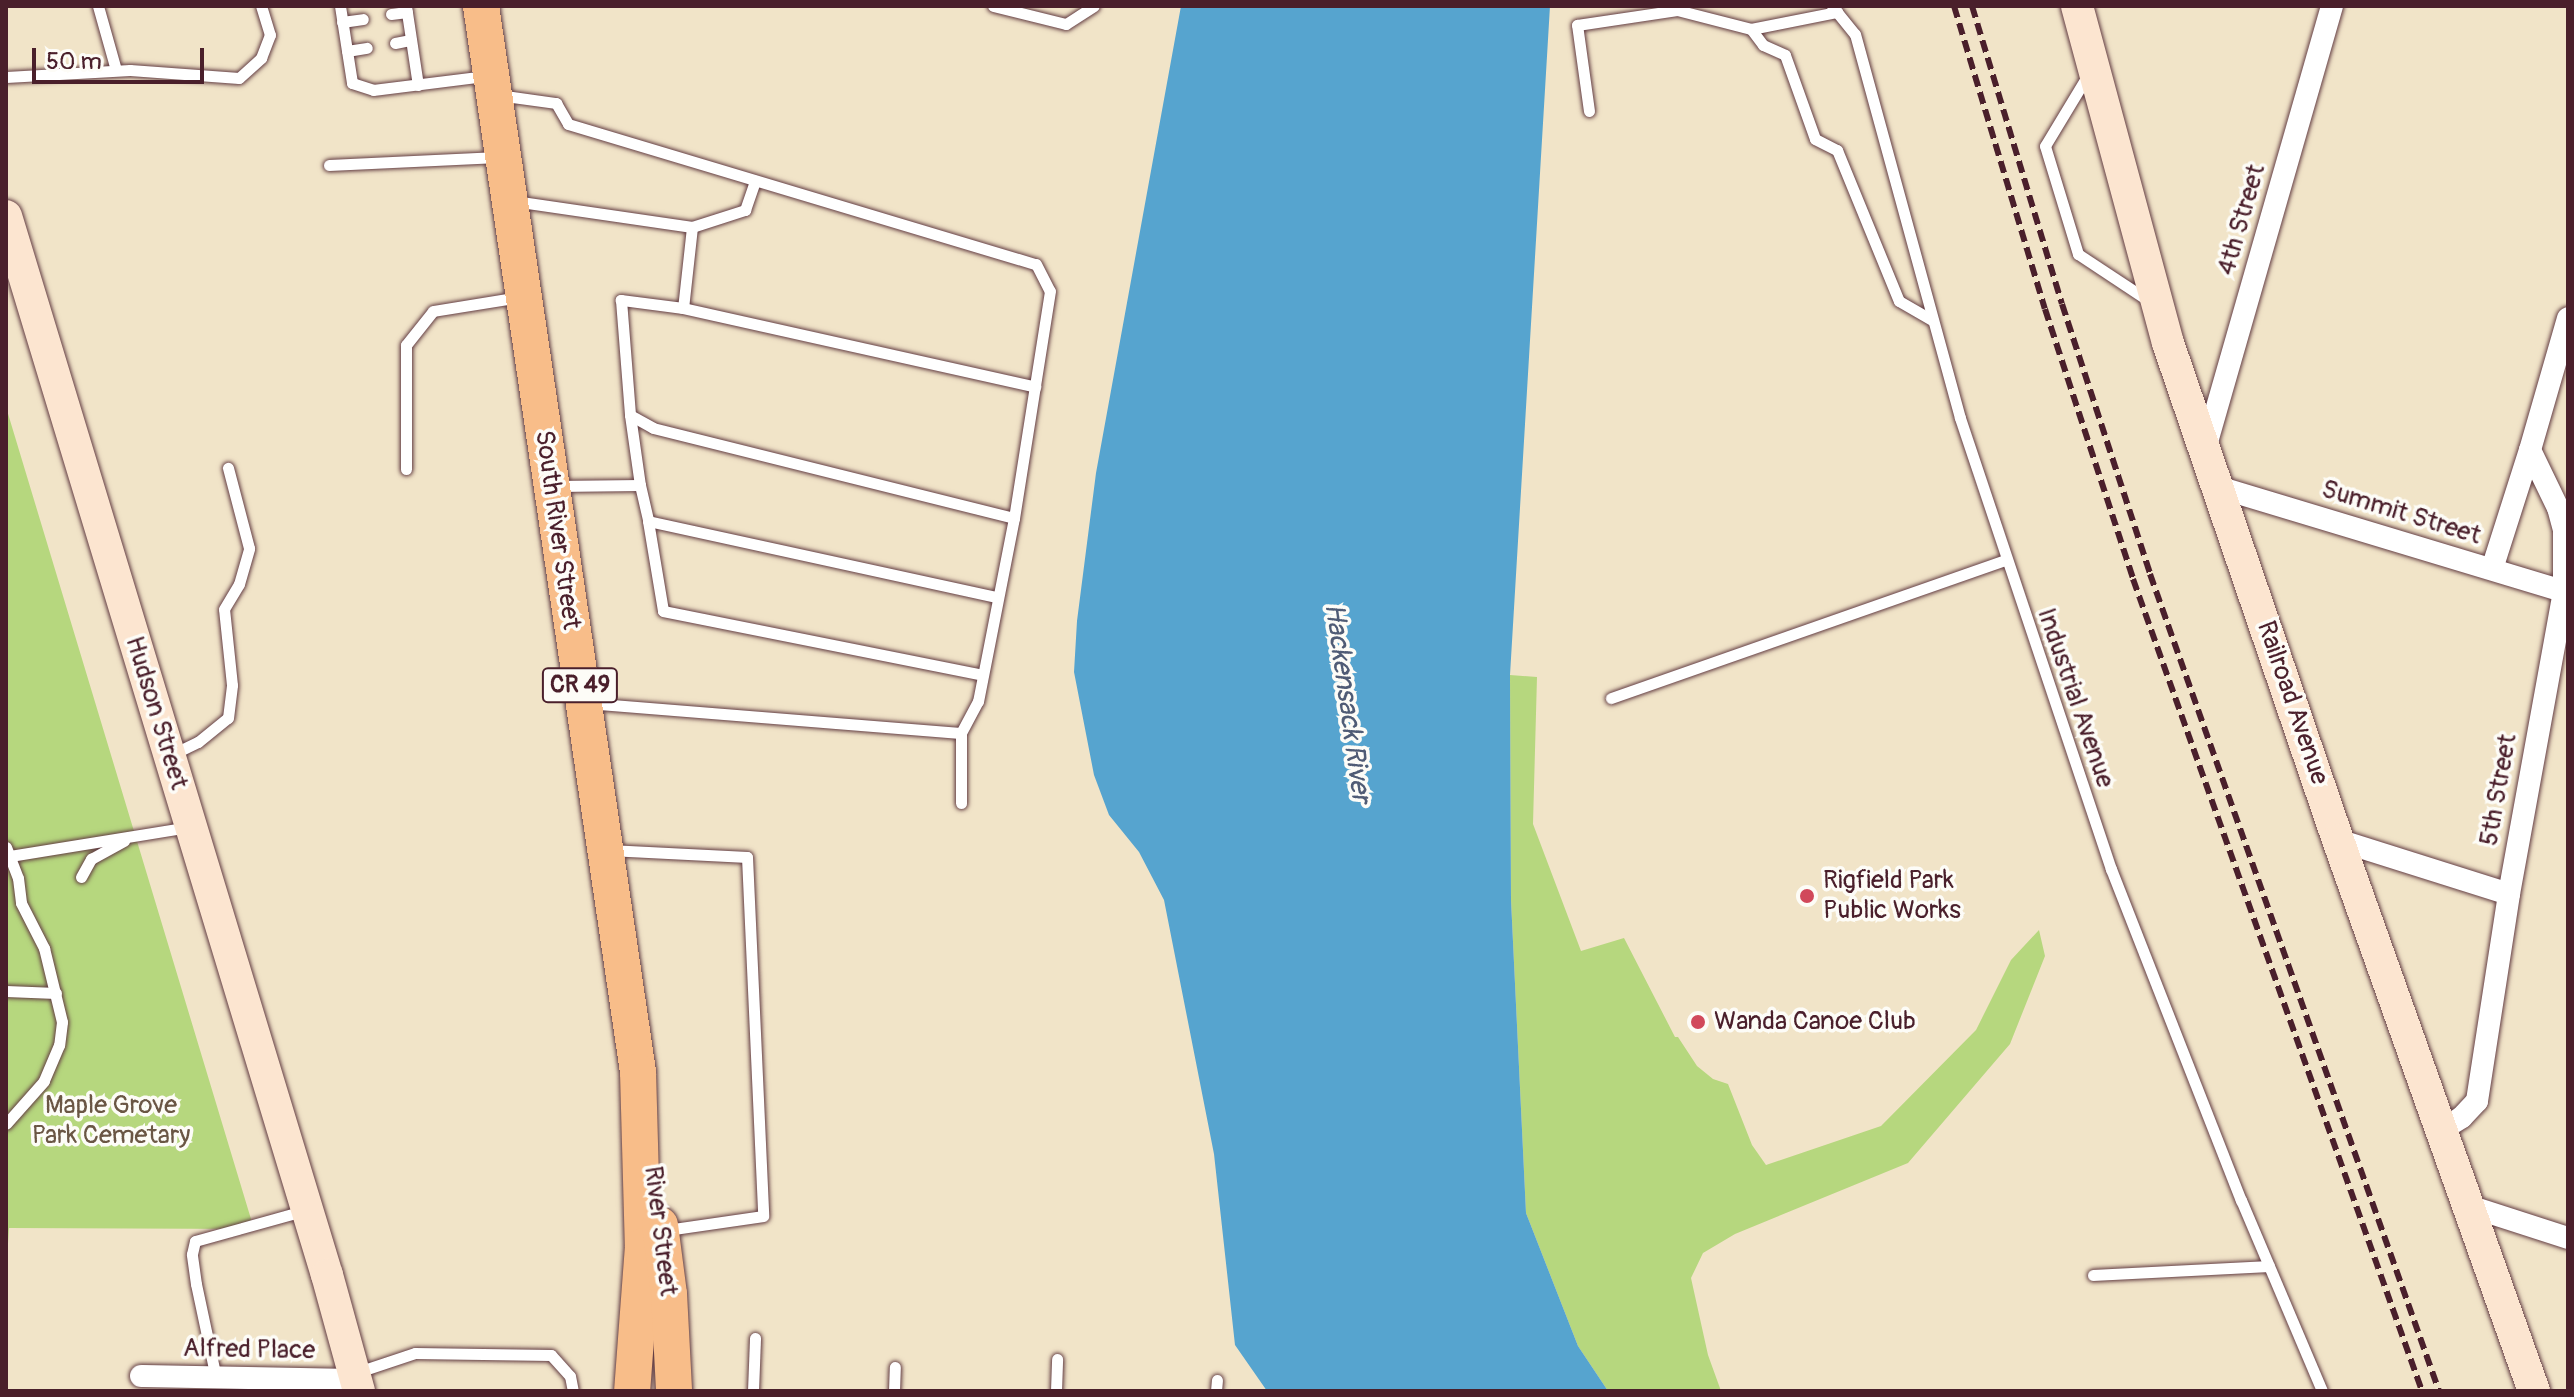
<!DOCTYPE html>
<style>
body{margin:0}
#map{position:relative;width:2574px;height:1397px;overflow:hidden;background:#f1e4c8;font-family:Pangolin,sans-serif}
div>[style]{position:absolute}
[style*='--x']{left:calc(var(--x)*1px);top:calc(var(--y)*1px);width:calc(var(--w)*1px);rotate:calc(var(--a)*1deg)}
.green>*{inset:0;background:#b6d77e}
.water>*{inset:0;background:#56a4cf}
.roads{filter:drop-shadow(0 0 2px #633d43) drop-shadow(0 0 2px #633d43)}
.lane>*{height:11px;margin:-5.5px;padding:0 5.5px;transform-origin:5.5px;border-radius:5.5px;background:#fff}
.street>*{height:22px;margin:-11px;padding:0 11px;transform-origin:11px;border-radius:11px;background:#fff}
.secondary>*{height:32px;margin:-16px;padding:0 16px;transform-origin:16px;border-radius:16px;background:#fce5d0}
.primary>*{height:36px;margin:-18px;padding:0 18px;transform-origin:18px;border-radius:18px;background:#f8bd89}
.rail>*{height:6px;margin-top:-3px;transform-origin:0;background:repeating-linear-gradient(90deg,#4a1f2b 0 12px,transparent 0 18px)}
.dots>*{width:22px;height:22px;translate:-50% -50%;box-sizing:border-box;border:4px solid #fdfcf7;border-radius:50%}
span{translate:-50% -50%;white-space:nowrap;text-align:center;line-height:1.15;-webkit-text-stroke:7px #fdfcf7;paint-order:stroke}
.shield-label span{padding:2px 6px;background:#fdfcf7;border:2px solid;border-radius:6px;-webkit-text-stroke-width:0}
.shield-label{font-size:24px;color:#4a1f2b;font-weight:700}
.street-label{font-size:26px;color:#4a1f2b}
.poi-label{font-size:26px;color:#4a1f2b}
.left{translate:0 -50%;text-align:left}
.park-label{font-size:26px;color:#6a5644}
.water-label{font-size:28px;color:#4f5b75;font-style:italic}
.frame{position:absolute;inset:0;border:8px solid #4a1f2b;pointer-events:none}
.scale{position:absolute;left:32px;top:48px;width:172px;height:36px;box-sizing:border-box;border:4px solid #4a1f2b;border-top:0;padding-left:10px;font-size:24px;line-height:28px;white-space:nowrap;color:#4a1f2b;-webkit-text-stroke:6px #fdfcf7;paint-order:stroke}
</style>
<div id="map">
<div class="green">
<div style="clip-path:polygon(6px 407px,254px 1229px,9px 1228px,6px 1275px)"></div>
<div style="clip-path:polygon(1510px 675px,1537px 677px,1533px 824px,1581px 951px,1624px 938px,1675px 1037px,1678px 1037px,1697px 1066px,1713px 1079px,1728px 1084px,1752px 1145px,1766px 1165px,1881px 1126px,1976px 1030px,2011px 960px,2039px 930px,2045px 956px,2010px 1044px,1908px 1163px,1735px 1234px,1703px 1253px,1691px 1278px,1708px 1355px,1721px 1391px,1608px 1391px,1578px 1346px,1526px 1213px,1511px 900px)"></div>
</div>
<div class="water">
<div style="clip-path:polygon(1181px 6px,1550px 6px,1510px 675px,1511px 900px,1526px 1213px,1578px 1346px,1608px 1391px,1267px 1391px,1235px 1345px,1214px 1154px,1164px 900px,1139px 852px,1109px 815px,1094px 775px,1074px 672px,1077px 621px,1096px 473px)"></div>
</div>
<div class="roads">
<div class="lane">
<div style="--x:98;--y:6;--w:66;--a:74.3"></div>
<div style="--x:340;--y:6;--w:78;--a:81.1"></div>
<div style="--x:352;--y:83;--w:22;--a:18"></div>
<div style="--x:373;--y:90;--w:114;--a:-7.1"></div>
<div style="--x:406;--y:6;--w:80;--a:81.4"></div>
<div style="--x:993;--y:6;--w:75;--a:13.9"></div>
<div style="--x:1066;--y:24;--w:33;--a:-33"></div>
<div style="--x:1832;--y:6;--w:36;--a:51"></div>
<div style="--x:1855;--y:34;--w:398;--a:74.7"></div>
<div style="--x:1960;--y:418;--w:476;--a:71.5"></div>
<div style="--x:2111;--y:869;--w:356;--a:68.6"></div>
<div style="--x:2241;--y:1200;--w:207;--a:67"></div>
<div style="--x:391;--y:14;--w:16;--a:-7"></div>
<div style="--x:342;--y:22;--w:21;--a:-8"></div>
<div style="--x:1751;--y:29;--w:20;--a:53"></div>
<div style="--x:1763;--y:45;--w:24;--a:24"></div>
<div style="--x:1785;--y:55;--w:89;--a:70.3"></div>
<div style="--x:1815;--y:139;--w:25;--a:27"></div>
<div style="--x:1837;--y:150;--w:163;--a:67.7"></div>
<div style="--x:1899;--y:301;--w:39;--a:30"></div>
<div style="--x:395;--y:43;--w:16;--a:-11"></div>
<div style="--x:347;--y:51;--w:20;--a:-9"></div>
<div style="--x:2089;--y:73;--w:85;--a:121.1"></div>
<div style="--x:2045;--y:146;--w:113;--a:73"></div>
<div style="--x:2078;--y:254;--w:85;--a:33.5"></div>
<div style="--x:6;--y:77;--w:124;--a:-3.2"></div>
<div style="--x:130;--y:70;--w:109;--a:4.2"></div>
<div style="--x:239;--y:78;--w:30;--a:-42"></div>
<div style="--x:261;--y:58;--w:25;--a:-69"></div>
<div style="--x:270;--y:35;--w:30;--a:-107"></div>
<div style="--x:498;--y:95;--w:59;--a:7.9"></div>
<div style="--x:556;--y:103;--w:24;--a:60"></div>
<div style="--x:568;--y:124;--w:488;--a:16.7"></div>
<div style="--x:1036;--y:264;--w:30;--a:63"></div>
<div style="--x:1050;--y:291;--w:230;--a:99"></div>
<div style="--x:1014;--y:518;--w:187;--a:101.1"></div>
<div style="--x:978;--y:701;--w:36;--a:118"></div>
<div style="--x:961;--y:733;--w:373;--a:-175.4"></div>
<div style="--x:1589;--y:111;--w:87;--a:-97.9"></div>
<div style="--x:1577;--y:25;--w:101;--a:-8.5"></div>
<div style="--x:1677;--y:10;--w:76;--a:14.4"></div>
<div style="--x:1751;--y:29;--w:88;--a:-11.2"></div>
<div style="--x:329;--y:165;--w:169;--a:-2.7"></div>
<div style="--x:514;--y:201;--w:180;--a:8.3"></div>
<div style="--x:692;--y:227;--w:81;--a:96.3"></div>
<div style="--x:683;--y:308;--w:63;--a:-172.6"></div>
<div style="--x:621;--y:300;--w:115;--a:85.5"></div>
<div style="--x:630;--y:415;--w:26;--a:29"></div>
<div style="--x:653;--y:428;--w:372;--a:14"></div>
<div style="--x:692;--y:227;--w:56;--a:-17.8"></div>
<div style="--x:745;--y:210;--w:31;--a:-71"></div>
<div style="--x:683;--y:308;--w:361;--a:12.6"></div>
<div style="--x:630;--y:415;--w:71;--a:81.9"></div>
<div style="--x:406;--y:469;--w:124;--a:-90"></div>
<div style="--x:406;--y:345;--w:43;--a:-51.5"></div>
<div style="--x:433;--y:311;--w:87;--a:-9.2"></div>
<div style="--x:556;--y:486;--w:84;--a:-0.7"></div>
<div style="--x:640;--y:485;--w:37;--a:77"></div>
<div style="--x:648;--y:521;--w:358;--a:12.3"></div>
<div style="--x:648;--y:521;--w:91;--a:80.5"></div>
<div style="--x:663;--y:611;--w:326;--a:11.3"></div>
<div style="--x:1611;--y:698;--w:417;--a:-19.3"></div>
<div style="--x:173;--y:754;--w:28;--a:-26"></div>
<div style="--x:198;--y:742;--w:38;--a:-39"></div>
<div style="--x:228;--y:718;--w:33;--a:-83"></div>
<div style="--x:232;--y:685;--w:76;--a:-96"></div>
<div style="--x:224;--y:609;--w:29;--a:-59"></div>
<div style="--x:239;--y:584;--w:37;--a:-74"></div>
<div style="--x:249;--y:548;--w:83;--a:-104.7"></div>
<div style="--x:961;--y:803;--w:70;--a:-90"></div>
<div style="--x:6;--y:847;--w:33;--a:69"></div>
<div style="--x:18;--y:878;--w:25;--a:83"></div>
<div style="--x:21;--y:903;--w:51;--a:62.9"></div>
<div style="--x:44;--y:948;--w:76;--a:76.3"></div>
<div style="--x:62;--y:1022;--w:23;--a:97"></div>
<div style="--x:59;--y:1045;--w:39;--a:113"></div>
<div style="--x:44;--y:1081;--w:57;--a:131.5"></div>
<div style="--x:609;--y:850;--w:138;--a:2.9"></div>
<div style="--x:747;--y:857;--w:359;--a:87.4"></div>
<div style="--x:763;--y:1216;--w:97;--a:171.7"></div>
<div style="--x:10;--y:856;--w:182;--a:-9.2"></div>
<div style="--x:81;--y:877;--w:21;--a:-61"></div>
<div style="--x:91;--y:859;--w:38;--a:-29"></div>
<div style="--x:6;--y:991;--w:50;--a:2.3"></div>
<div style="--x:2093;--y:1275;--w:176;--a:-2.9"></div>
<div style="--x:358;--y:1372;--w:60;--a:-18.4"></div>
<div style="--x:415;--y:1353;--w:136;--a:0.8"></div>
<div style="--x:551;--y:1355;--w:28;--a:48"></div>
<div style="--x:570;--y:1376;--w:15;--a:79"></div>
<div style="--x:216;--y:1378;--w:96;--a:-102"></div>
<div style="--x:196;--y:1284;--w:30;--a:-98"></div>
<div style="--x:192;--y:1254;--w:13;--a:-77"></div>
<div style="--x:195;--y:1241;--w:112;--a:-15.5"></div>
<div style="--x:753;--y:1391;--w:53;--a:-87.8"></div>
<div style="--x:894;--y:1391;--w:24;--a:-88"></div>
<div style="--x:1056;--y:1391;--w:32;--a:-88"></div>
<div style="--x:1216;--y:1391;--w:11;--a:-85"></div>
</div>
<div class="street">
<div style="--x:2205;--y:449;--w:461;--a:-74"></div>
<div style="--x:2218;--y:487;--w:366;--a:16.8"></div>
<div style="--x:2492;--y:569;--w:125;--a:-72.3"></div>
<div style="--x:2338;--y:840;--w:179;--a:17.5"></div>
<div style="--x:2443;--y:1129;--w:22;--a:-32"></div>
<div style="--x:2462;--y:1117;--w:22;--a:-47"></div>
<div style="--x:2477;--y:1101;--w:209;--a:-81.2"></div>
<div style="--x:2509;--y:894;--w:307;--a:-79.7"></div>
<div style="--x:2564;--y:592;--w:62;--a:-90"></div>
<div style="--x:2564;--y:530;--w:23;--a:-105"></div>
<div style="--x:2558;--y:508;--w:64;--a:-115.8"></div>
<div style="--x:2530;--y:450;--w:137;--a:-73.9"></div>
<div style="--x:2469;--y:1206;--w:104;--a:17.9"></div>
<div style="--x:141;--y:1376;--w:214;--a:1.1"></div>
</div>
<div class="secondary">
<div style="--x:2077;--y:6;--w:349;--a:74.9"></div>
<div style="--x:2168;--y:343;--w:525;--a:71.12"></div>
<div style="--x:2338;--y:840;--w:585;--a:70.42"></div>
<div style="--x:6;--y:216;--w:1107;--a:73.14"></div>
<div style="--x:327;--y:1275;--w:120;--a:74.6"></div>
</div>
<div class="primary">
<div style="--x:481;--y:6;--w:1077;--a:81.62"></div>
<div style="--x:638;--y:1072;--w:174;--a:88.4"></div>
<div style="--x:643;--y:1246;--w:145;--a:94.3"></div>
<div style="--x:660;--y:1225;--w:70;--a:82.6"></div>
<div style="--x:669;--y:1294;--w:97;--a:87"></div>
</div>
</div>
<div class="rail">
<div style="--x:1954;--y:6;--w:316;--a:73.3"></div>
<div style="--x:2045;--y:309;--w:284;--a:71.9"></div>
<div style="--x:2133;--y:579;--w:862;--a:70.41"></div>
<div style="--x:1972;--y:6;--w:311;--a:73.2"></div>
<div style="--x:2062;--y:304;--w:284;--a:71.9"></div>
<div style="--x:2150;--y:574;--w:867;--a:70.52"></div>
</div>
<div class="dots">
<div style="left:1807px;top:896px;background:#d1495b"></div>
<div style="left:1698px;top:1022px;background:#d1495b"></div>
</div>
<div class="shield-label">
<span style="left:580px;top:685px">CR 49</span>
</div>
<div class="street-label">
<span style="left:2242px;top:220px;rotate:-74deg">4th Street</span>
<span style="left:2401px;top:513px;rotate:17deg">Summit Street</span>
<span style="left:557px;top:530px;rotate:82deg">South River Street</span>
<span style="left:2075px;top:698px;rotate:71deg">Industrial Avenue</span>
<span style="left:2292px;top:703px;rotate:71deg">Railroad Avenue</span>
<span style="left:156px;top:713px;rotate:73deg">Hudson Street</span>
<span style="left:2499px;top:790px;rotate:-80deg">5th Street</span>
<span style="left:660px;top:1231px;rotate:83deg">River Street</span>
<span style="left:249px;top:1350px;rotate:1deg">Alfred Place</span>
</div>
<div class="poi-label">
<span class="left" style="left:1823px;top:896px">Rigfield Park<br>Public Works</span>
<span class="left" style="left:1714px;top:1022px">Wanda Canoe Club</span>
</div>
<div class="park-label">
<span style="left:111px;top:1121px">Maple Grove<br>Park Cemetary</span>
</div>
<div class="water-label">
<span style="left:1347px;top:703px;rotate:82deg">Hackensack River</span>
</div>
<div class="frame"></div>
<div class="scale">50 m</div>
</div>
